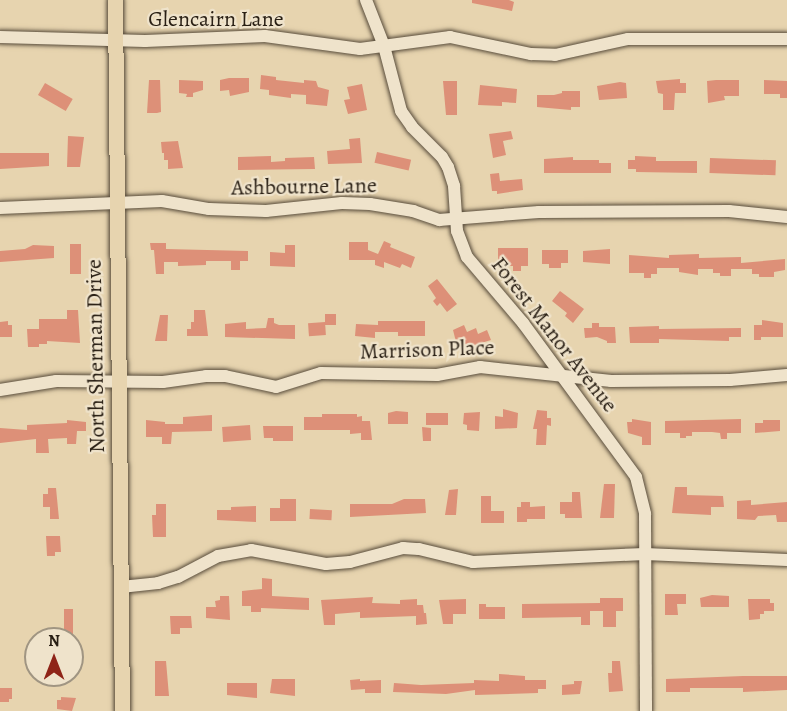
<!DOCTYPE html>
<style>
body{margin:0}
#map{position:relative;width:787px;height:711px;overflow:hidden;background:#e7d4af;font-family:Alegreya,serif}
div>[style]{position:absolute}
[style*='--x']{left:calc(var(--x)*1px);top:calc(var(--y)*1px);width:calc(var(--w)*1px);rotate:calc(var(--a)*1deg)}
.building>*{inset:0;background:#dd9078;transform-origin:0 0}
.roads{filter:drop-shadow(0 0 2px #584c3b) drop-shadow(0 0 2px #584c3b)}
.minor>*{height:12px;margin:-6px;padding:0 6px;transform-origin:6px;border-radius:6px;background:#efe3cb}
.major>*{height:15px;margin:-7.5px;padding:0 7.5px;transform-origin:7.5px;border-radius:7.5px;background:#e7d4af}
span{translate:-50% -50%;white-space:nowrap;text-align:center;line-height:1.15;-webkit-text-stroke:4.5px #efe3cb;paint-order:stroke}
.street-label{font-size:22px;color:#291f14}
.north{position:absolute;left:24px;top:627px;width:60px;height:60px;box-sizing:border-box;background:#efe3cb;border:2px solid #a09582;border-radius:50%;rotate:0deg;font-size:16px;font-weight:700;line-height:24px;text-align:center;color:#291f14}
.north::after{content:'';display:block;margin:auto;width:21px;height:27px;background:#8f2418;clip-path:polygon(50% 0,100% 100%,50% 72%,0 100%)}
</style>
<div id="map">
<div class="building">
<div style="clip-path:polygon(472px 0,509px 0,514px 2px,512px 11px,472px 3px)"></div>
<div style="clip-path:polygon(261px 75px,276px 77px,276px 80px,304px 83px,304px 80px,316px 81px,318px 87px,329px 90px,327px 106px,306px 104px,306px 95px,291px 94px,291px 98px,269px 95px,269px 90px,260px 89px)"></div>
<div style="clip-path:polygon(229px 78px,249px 78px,249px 92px,230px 96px,229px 90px,220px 91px,220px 80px)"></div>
<div style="clip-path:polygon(680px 79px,680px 83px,686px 83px,686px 93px,675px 93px,674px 110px,663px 110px,663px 94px,658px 93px,656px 81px)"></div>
<div style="clip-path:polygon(149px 80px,160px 80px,161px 112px,157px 113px,147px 113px)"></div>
<div style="clip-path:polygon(179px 80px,203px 81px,203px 90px,193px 93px,193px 97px,186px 97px,187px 94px,179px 93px)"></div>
<div style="clip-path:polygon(716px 80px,739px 80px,739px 96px,724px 96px,725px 100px,708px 103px,707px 81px)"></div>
<div style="clip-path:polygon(764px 80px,787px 81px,787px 98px,780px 98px,780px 94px,764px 94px)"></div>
<div style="clip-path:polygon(443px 81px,457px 81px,457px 115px,446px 115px)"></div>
<div style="clip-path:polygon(620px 82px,626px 83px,627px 98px,599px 100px,597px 86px)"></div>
<div style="left:45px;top:83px;width:32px;height:14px;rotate:30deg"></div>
<div style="clip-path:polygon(362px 84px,367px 110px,348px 114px,344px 100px,350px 99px,347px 87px)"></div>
<div style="clip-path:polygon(480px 85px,517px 89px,516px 103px,502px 102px,502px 106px,478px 105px)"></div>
<div style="clip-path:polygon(562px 91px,580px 91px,580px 107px,571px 107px,571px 110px,537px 107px,537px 95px,554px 95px,562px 93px)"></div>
<div style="clip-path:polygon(511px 131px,513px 139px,503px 141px,506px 155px,493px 158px,489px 134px)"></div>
<div style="clip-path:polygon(68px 136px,84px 137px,80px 167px,67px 167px)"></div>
<div style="clip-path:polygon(360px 138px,362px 163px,328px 164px,327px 151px,350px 149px,349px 139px)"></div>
<div style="clip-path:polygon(178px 141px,183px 168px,168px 169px,168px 160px,164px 160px,164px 153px,162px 153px,161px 142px)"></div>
<div style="left:377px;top:152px;width:35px;height:11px;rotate:13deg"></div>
<div style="clip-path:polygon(0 153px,49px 153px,49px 166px,0 169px)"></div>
<div style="clip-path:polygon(271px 156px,271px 162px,285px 161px,285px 158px,314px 157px,315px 169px,238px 170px,238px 157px)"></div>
<div style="clip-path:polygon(635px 156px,656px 157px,656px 161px,697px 161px,697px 173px,636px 172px,636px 169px,628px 169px,628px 160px,635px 160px)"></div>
<div style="clip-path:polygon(573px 157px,573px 160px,599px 160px,599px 163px,611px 163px,611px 173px,544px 173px,544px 159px)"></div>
<div style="left:710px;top:158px;width:66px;height:15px;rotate:2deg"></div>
<div style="clip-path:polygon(499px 173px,500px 181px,522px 179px,523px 190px,497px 194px,497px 191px,492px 191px,490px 174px)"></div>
<div style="clip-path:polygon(384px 241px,391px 244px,390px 247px,415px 257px,411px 268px,402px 264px,400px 268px,384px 262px,384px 268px,375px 265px,375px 260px,349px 260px,349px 242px,368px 242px,368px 250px,378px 254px)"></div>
<div style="clip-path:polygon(150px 243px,166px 243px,166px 249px,248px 251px,248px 261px,240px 261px,240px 270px,231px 270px,231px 261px,206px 261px,206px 265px,178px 266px,178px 262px,164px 262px,164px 274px,156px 274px,154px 250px,151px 250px)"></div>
<div style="left:70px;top:244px;width:11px;height:30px"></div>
<div style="clip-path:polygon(33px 245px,54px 246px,54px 258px,0 262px,0 251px,25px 249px)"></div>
<div style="clip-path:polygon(285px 245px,295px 245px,295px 267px,270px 266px,270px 252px,285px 253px)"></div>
<div style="clip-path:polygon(498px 248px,528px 248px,528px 266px,521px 266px,521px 271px,513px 271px,513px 266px,506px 266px,506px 261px,498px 261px)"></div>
<div style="clip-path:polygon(610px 249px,610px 264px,583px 262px,583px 251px)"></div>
<div style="clip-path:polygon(542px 250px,568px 250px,568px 263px,561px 263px,561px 268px,549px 268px,549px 264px,542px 264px)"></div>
<div style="clip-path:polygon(699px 254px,699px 258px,741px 257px,741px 263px,785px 259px,785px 270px,774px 272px,774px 277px,759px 277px,759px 274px,752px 274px,752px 269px,731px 269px,731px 276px,720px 276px,720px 273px,713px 273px,713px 269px,698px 269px,698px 275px,679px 272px,679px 268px,657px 268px,657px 274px,651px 274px,651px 278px,644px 278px,644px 273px,629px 273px,629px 255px,669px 258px,669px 255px)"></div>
<div style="clip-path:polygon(437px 279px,457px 304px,447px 312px,440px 303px,437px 306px,433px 301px,436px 298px,428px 286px)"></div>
<div style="clip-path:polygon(560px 291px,584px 309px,573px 323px,565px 316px,567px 313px,552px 301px)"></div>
<div style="clip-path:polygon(67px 310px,78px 310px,80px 343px,47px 341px,47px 344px,39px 344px,39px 347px,28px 347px,27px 329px,39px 329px,39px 319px,67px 319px)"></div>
<div style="clip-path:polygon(194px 310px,205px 310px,208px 336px,187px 336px,187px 329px,191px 329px,191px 322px,194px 322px)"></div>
<div style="left:336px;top:314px;width:11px;height:11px;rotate:90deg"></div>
<div style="clip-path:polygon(160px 315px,168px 315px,167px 341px,155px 341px)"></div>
<div style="clip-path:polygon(268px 318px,274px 318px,274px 323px,279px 325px,295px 325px,295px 339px,225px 337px,225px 324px,246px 322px,246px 329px,266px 328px)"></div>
<div style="clip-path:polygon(762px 320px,783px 323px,783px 337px,761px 337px,761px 340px,754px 340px,754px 325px,762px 325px)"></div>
<div style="clip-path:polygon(8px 321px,8px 325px,12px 325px,12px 337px,0 337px,0 322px)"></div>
<div style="clip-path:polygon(378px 321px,425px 321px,425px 336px,398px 336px,398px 332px,375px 332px,375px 338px,355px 336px,356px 324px,378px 325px)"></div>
<div style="left:325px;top:322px;width:13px;height:17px;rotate:86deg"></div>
<div style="clip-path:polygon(592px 323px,599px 323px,599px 327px,615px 327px,616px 343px,607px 343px,607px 341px,597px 337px,585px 338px,584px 328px,592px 328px)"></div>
<div style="clip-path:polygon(464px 325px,467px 332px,476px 328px,478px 334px,487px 330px,491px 340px,458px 350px,453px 330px)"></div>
<div style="clip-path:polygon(659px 326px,659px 329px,741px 328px,741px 337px,729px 337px,729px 341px,659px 339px,659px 343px,630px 343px,629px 327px)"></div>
<div style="clip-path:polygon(503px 409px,518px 413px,517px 428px,495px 429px,495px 416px,503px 417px)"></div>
<div style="clip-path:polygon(537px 410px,547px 411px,547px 418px,551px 418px,551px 426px,547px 425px,546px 445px,536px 445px,537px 429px,533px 429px)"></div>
<div style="clip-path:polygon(396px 411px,408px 412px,408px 424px,388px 424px,388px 413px)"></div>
<div style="clip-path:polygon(480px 412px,479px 431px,467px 430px,467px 425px,463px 424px,464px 413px)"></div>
<div style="left:426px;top:413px;width:22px;height:12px"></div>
<div style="clip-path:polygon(322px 414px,357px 414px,357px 417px,362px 416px,362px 421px,370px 421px,372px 440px,361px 440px,361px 433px,350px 434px,350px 430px,304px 430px,304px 417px,322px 417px)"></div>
<div style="clip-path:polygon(212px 415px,212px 431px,172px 432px,171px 444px,162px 444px,162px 437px,146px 437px,146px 420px,165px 422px,165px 424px,183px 424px,183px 417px)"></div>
<div style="clip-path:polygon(632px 419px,651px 422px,651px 445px,642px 445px,642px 437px,628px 433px,627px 422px,632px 422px)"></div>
<div style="clip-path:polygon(741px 419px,741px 433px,727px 433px,727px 439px,721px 439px,720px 433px,712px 432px,692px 432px,692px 436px,686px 436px,686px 438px,680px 438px,680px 433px,665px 433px,665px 421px)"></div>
<div style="clip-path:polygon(67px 420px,86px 422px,86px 431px,77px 431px,76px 444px,67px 444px,67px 438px,48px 439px,49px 453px,36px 453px,36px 439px,0 443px,0 428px,27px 430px,27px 425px,67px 423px)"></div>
<div style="clip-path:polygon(763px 420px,780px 420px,780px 431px,755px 433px,755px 423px,763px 423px)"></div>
<div style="left:250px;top:425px;width:15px;height:28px;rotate:86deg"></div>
<div style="clip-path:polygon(263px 426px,293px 426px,293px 441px,273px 441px,273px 438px,264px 438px)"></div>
<div style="clip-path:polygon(422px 427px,431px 428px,431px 441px,423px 441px)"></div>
<div style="clip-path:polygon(604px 484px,615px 484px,614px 518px,600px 518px)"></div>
<div style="clip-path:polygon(675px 487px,687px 487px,687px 495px,723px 496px,724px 507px,711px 507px,711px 515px,672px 513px)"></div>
<div style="clip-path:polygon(48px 488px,56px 488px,59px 519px,50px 519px,50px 507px,43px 507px,43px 494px,48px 494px)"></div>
<div style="clip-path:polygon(458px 489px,456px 515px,445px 515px,449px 490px)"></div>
<div style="clip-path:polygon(572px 492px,580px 492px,582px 518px,565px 518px,565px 514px,560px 514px,560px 502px,572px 502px)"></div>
<div style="clip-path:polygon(481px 496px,491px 496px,491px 511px,504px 511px,504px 523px,481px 523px)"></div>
<div style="clip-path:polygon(280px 499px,296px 499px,296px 521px,270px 521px,270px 508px,280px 508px)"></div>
<div style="clip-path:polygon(404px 499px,425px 499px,426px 513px,350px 517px,350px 504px,392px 504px)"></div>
<div style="clip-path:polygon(751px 500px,751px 505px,787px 502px,787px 522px,777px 522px,776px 515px,758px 516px,755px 520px,737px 519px,737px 501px)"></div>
<div style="clip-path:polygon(521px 502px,530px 502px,530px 507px,545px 506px,545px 519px,527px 519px,527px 522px,517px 522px,517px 507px,521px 507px)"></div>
<div style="clip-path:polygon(156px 504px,166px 504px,166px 537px,153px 537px,152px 515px,156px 515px)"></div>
<div style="clip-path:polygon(256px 506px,256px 522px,217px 520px,217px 510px,231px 510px,231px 507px)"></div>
<div style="left:310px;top:509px;width:22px;height:10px;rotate:3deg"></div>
<div style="clip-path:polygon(46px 536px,60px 536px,61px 552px,55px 552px,55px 556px,47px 556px)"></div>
<div style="clip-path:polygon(262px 578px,272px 579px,272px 596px,309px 598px,309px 610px,261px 608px,261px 612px,251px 612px,251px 606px,242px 606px,242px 591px,262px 589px)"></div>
<div style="clip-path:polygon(665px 594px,686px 594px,686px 604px,677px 604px,678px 615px,665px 615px)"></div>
<div style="clip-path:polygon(712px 595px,729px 596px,729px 607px,701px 607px,700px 598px)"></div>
<div style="clip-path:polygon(220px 596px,229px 596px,230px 620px,206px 618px,206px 607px,216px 607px,215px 601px,220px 600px)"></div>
<div style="clip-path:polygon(373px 597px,372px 603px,400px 604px,400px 600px,417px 599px,417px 605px,423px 605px,424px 613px,426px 613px,427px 624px,416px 625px,416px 616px,360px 618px,360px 612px,335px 614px,335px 625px,324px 625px,321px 600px)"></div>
<div style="clip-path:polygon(600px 598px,623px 598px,623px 611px,616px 611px,616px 627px,603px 627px,603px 611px,590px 611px,590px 625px,581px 625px,581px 617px,522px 618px,522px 604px,600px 603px)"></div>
<div style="clip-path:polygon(466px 599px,466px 614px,453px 614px,453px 624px,443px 624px,439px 600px)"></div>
<div style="clip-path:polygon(748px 599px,770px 599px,770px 603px,774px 603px,774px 611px,764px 611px,764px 614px,760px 614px,760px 619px,749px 620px)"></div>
<div style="clip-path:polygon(479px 604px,486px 604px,486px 607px,505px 607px,505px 619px,479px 619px)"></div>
<div style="left:64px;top:609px;width:9px;height:30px"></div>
<div style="clip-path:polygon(170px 616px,191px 616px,192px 628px,180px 628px,180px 634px,171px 634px)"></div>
<div style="clip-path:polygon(155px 661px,166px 661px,169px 696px,155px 696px)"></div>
<div style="clip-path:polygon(612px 661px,620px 661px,623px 691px,609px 692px,608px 673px,612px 673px)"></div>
<div style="clip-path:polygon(499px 674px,525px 676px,525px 680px,546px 680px,546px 689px,538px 689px,538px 693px,475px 695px,475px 690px,446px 694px,393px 692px,394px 683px,421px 685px,474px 683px,474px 680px,499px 681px)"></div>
<div style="clip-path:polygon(743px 676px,787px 676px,787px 690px,743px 692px,743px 688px,690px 688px,690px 692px,666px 692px,666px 679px)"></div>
<div style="clip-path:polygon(272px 679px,295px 679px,295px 696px,270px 693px)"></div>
<div style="clip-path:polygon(360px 679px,360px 681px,381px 680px,381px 693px,365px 693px,365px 689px,351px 690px,350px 680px)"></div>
<div style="clip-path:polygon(574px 681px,582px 681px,580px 694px,562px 695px,562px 685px,574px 684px)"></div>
<div style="clip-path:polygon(227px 683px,257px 683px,257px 698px,227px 695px)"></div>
<div style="clip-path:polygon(0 688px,12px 688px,12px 699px,9px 699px,9px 702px,0 702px)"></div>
<div style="clip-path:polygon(61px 697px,76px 698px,72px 711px,57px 709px,57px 700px,61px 700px)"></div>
</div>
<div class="roads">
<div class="minor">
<div style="--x:366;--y:0;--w:49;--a:68.6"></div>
<div style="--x:384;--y:46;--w:67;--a:75.3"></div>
<div style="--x:401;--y:111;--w:19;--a:55"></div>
<div style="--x:412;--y:127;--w:42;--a:45"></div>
<div style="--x:442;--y:157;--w:12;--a:59"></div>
<div style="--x:448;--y:167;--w:20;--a:72"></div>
<div style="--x:454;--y:186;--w:45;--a:86.2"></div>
<div style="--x:457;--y:231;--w:28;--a:69"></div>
<div style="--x:467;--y:257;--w:87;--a:49.7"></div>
<div style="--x:523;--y:323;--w:191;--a:53.7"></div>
<div style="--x:636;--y:477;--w:38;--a:76"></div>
<div style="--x:645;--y:514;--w:197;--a:89.7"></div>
<div style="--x:0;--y:37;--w:145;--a:1.6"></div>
<div style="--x:145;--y:41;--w:120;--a:-2.4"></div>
<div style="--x:265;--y:36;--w:96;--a:7.8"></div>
<div style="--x:360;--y:49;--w:91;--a:-7.6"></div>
<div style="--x:450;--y:37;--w:83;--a:11.9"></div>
<div style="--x:531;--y:54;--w:24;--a:2"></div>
<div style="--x:555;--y:55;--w:75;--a:-12.4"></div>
<div style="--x:628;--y:39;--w:159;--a:0"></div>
<div style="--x:0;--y:208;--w:162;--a:-2.5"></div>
<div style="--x:162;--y:201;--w:48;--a:9.7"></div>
<div style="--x:209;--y:209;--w:57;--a:2"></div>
<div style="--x:266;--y:211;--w:76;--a:-6"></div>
<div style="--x:342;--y:203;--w:28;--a:2"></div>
<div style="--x:370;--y:204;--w:44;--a:9.2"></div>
<div style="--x:413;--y:211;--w:28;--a:19"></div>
<div style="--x:439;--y:220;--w:100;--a:-4.6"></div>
<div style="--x:539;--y:212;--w:190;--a:-0.3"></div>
<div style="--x:729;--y:211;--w:58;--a:5.9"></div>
<div style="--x:0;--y:390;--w:57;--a:-9.1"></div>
<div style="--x:56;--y:381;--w:107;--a:0.5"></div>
<div style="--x:163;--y:382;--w:43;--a:-7.9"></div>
<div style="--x:206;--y:376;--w:19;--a:0"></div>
<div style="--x:225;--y:376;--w:52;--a:12.2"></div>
<div style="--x:276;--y:387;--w:47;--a:-17.3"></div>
<div style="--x:321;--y:373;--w:116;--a:1"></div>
<div style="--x:437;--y:375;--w:44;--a:-10.5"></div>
<div style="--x:480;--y:367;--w:132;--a:6.1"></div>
<div style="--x:611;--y:381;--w:119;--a:-0.5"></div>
<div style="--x:730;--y:380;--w:57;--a:-5"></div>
<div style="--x:121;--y:587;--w:37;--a:-6"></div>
<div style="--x:158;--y:583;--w:21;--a:-17"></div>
<div style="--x:178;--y:577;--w:45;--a:-27.7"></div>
<div style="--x:218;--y:556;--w:34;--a:-10"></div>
<div style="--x:251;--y:550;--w:76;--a:10.6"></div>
<div style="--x:326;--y:564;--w:24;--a:-5"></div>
<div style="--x:350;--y:562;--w:55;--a:-14.8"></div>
<div style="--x:403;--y:548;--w:16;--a:4"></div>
<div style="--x:419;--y:549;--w:56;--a:13.5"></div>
<div style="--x:473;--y:562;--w:172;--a:-2.7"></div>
<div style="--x:645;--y:554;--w:142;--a:2.4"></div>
</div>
<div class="major">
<div style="--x:115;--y:0;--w:711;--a:89.44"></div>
</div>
</div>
<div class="street-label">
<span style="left:216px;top:20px">Glencairn Lane</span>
<span style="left:304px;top:187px;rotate:-1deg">Ashbourne Lane</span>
<span style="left:554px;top:335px;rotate:52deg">Forest Manor Avenue</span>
<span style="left:427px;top:350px;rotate:-2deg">Marrison Place</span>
<span style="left:96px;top:356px;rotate:-91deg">North Sherman Drive</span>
</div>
<div class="north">N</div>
</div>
